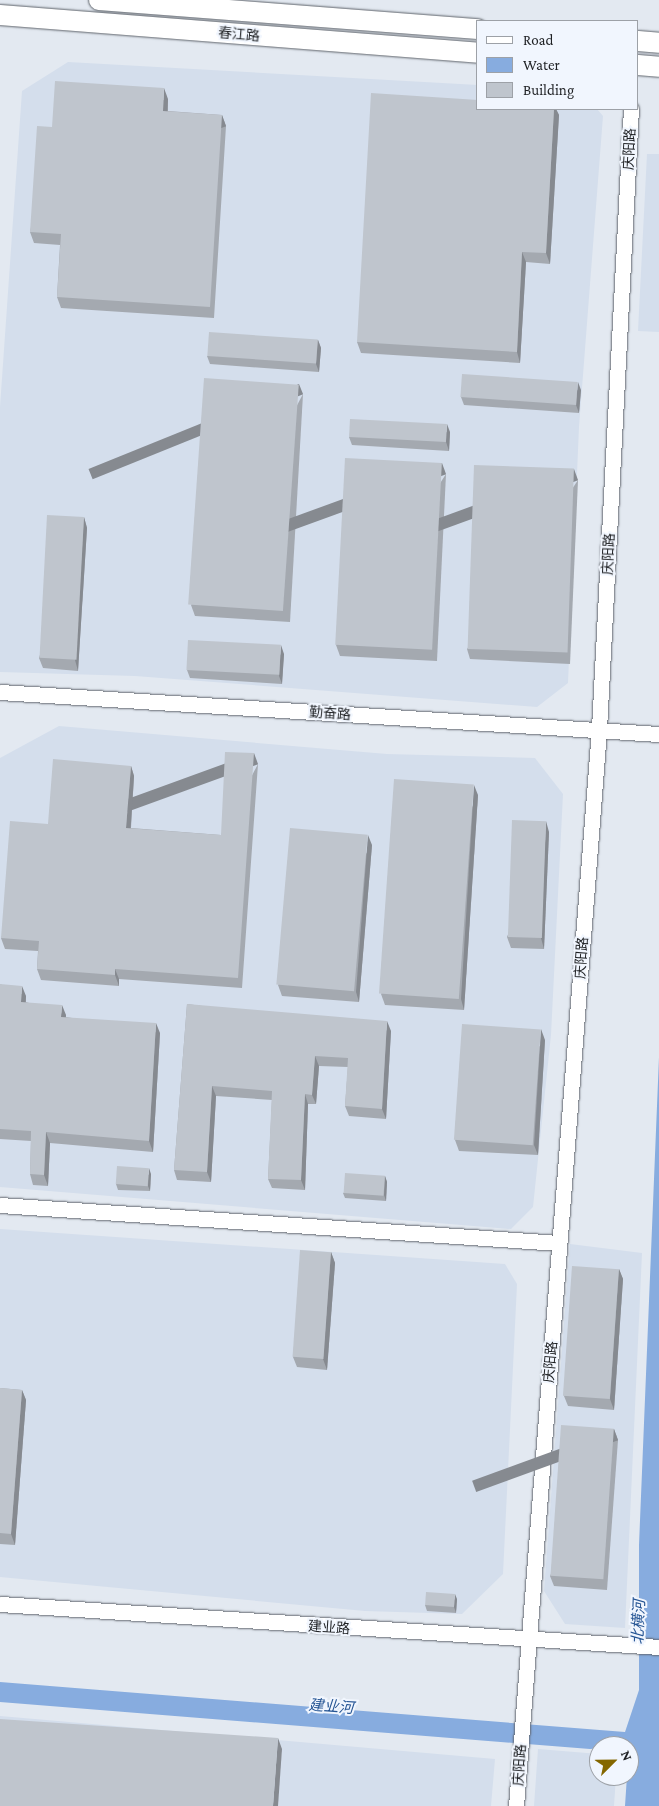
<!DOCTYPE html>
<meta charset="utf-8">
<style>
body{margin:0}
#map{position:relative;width:659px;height:1806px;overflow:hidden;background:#e3e9f1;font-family:"Crimson Pro","Noto Sans SC",serif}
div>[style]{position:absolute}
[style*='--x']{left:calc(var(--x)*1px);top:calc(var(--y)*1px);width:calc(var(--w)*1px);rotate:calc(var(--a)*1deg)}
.built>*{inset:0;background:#d4deec}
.water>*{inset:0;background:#87acdf}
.roads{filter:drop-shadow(0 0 1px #5f646b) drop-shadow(0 0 1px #5f646b)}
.minor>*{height:15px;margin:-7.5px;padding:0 7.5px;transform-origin:7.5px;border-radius:7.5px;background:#fff}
.major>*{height:20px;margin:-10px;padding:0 10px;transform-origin:10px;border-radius:10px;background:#fff}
.wall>*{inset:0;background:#a4a9b0}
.shaded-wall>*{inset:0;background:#868a90;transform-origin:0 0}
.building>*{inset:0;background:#bfc5cd;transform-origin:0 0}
span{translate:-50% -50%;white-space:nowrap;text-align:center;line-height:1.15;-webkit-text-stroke:4px #f1f6fe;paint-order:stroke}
.street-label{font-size:14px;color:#1f2124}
.water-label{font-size:15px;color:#265594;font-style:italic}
.legend{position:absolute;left:476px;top:20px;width:162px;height:90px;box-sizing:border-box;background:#f1f6fe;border:1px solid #9da1a7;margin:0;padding:6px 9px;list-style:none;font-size:15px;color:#1f2124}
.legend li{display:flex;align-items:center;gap:10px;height:25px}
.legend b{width:25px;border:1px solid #9da1a7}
.north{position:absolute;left:589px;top:1736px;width:50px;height:50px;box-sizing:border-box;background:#f1f6fe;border:1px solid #9da1a7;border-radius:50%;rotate:67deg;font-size:14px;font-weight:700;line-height:20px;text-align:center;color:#1f2124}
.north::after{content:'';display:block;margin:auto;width:18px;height:22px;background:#846700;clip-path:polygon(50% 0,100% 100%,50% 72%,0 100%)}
</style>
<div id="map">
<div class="built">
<div style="clip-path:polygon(68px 62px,478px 85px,478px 109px,597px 109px,603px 116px,579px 427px,568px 683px,537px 707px,135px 676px,0 672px,0 407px,22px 91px)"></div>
<div style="clip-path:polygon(647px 154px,659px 154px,659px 332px,638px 331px)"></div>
<div style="clip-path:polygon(59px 726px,387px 754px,535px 758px,563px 794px,551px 1035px,533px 1207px,511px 1229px,0 1187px,0 758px)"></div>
<div style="clip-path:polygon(0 1229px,505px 1264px,517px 1284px,503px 1574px,462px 1614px,365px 1611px,0 1577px)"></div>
<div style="clip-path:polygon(570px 1244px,642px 1253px,625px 1628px,565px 1624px,544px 1591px)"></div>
<div style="clip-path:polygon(0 1716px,495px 1759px,491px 1806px,0 1806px)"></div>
<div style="clip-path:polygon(538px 1749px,599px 1754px,599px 1776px,616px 1776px,614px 1806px,534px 1806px)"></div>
</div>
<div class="water">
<div style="clip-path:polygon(659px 1057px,659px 1806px,625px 1806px,629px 1746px,590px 1749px,0 1702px,0 1682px,625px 1732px,639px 1690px,639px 1545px)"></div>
</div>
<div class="roads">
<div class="minor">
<div style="--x:0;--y:692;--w:660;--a:3.65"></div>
<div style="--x:0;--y:1205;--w:560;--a:3.89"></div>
<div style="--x:0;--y:1604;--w:660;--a:3.73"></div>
<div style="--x:516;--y:1806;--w:1080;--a:-85.59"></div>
<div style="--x:599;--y:729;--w:621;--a:-87.05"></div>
</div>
<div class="major">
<div style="--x:99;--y:0;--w:380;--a:4.4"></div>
<div style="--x:0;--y:15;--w:480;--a:4.5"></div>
<div style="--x:638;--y:41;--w:21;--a:5"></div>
<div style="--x:638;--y:65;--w:21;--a:5"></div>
</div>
</div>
<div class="wall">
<div style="clip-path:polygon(168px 99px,168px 111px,222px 115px,226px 126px,214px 318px,61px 308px,57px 297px,60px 245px,34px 243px,30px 232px,52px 127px)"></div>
<div style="clip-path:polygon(478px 109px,556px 109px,559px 115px,550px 264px,526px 262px,520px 363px,361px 353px,357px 342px)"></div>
<div style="clip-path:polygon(318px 340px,321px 348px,319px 372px,210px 364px,207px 356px)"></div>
<div style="clip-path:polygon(581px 390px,579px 413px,464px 405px,461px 397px)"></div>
<div style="clip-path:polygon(303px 394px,290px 622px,195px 616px,191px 605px)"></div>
<div style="clip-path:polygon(450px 432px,449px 451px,352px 445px,349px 437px)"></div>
<div style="clip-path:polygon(446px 474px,437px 661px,340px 656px,336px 645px)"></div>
<div style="clip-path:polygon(578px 480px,570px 664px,470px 659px,467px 649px)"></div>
<div style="clip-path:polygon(84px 517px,87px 528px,78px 671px,43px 668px,39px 658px)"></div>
<div style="clip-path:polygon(284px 654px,282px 684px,190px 678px,187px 670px)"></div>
<div style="clip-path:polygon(258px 764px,242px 988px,119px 979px,119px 986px,41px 980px,37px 969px,38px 951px,5px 949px,1px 938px,48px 824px,131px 766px,134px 776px,131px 828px,221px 835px)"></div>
<div style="clip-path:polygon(478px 795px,464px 1010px,385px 1005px,381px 994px)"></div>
<div style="clip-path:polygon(549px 832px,544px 949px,511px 948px,507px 937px)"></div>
<div style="clip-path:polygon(372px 845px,359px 1002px,282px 996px,278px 985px)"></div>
<div style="clip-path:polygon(0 984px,26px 996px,26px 1002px,66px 1015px,66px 1017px,160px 1033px,153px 1152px,50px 1143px,48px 1186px,33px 1185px,30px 1174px,31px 1141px,0 1139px)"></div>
<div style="clip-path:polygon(187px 1004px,391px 1031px,386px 1119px,349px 1116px,345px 1106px,348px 1067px,319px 1066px,316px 1104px,308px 1104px,305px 1190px,272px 1188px,268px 1179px,272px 1100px,216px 1096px,211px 1182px,177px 1180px,174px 1170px)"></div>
<div style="clip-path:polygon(545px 1040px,538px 1155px,459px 1151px,455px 1140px)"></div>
<div style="clip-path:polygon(151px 1174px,150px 1191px,118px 1190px,116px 1184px)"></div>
<div style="clip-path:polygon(385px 1176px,387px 1182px,386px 1201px,345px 1198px,343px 1193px)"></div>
<div style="clip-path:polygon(331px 1252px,335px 1263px,327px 1370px,297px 1367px,293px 1357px)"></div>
<div style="clip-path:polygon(619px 1269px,623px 1279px,614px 1410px,568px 1406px,564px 1396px)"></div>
<div style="clip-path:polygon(0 1388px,22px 1390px,26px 1400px,15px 1545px,0 1544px)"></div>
<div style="clip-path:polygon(614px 1429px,618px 1440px,607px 1590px,554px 1586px,550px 1576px)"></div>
<div style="clip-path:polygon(457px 1599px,456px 1613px,427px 1611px,425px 1605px)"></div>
</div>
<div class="shaded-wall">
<div style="clip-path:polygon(164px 88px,168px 99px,167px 121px,163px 111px)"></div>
<div style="clip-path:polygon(554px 109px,556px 109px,559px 115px,550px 264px,546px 253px)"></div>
<div style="left:222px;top:115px;width:12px;height:192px;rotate:70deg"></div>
<div style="clip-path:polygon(522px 252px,526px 262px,520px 363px,517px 352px)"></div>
<div style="clip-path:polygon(318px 340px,321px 348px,319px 372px,316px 364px)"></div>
<div style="clip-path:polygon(578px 382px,581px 390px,579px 413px,576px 405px)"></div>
<div style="left:299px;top:384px;width:11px;height:227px;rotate:68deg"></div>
<div style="clip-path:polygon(447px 424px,450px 432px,449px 451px,446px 442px)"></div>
<div style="left:442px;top:463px;width:12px;height:187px;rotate:70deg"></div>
<div style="left:574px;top:469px;width:12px;height:184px;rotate:70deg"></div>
<div style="clip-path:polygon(84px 517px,87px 528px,78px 671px,75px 660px)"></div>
<div style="clip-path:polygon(281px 645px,284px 654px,282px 684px,279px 676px)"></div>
<div style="left:254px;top:753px;width:12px;height:226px;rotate:70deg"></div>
<div style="clip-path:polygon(131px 766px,134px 776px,130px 838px,126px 828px)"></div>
<div style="clip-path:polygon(474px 785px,478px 795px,464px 1010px,461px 999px)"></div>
<div style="clip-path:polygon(546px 821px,549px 832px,544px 949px,541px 938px)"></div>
<div style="clip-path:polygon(368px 835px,372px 845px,359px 1002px,356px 992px)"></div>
<div style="clip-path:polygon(115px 969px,119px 979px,119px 986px,115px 975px)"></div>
<div style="clip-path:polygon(22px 986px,26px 996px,25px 1012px,21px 1002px)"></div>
<div style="clip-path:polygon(62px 1005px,66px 1015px,65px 1027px,61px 1017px)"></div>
<div style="clip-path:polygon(387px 1021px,391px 1031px,386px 1119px,382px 1109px)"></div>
<div style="clip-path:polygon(156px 1023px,160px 1033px,153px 1152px,149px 1141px)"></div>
<div style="clip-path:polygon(541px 1029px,545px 1040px,538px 1155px,534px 1145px)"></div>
<div style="clip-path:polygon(315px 1056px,319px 1066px,316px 1104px,312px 1095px)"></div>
<div style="clip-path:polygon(212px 1086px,216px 1096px,211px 1182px,207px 1172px)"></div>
<div style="clip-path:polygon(305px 1094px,308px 1104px,305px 1190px,301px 1180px)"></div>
<div style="clip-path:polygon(46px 1132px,50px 1143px,48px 1186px,44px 1175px)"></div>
<div style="clip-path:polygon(149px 1168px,151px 1174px,150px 1191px,148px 1186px)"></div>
<div style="clip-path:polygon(385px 1176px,387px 1182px,386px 1201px,384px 1195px)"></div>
<div style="clip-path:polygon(331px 1252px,335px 1263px,327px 1370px,323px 1359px)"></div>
<div style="clip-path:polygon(619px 1269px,623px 1279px,614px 1410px,610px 1399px)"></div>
<div style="clip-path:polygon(22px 1390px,26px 1400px,15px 1545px,11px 1534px)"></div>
<div style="left:614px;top:1429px;width:12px;height:151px;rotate:70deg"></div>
<div style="clip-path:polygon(455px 1594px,457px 1599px,456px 1613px,454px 1607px)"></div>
<div style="clip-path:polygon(278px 1738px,282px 1749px,278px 1806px,273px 1806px)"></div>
</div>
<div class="building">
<div style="clip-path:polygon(55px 81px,164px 88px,163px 111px,222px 115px,210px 307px,57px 297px,61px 234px,30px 232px,37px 126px,52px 127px)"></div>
<div style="clip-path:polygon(371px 93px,478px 100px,478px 109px,554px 109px,546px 253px,522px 252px,517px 352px,357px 342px)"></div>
<div style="left:209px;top:332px;width:109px;height:24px;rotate:4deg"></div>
<div style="left:462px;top:374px;width:116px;height:23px;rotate:4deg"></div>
<div style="left:204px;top:378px;width:95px;height:227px;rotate:4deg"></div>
<div style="left:350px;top:419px;width:97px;height:18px;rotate:3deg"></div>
<div style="left:345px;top:458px;width:97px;height:187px;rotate:3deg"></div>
<div style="left:474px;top:465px;width:100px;height:184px;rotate:2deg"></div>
<div style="left:47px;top:515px;width:37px;height:143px;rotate:3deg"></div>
<div style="left:188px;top:640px;width:93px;height:30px;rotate:3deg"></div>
<div style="clip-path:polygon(225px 752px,254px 753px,238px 978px,115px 969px,115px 975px,37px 969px,39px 941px,1px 938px,10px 821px,48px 824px,53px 759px,131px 766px,126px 828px,221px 835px)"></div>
<div style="left:394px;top:779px;width:80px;height:215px;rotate:4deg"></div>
<div style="left:512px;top:820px;width:34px;height:117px;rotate:2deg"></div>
<div style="left:290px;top:828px;width:78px;height:157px;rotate:5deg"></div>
<div style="clip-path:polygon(0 984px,22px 986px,21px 1002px,62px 1005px,61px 1017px,156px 1023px,149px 1141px,46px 1132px,44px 1175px,30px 1174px,31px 1131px,0 1129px)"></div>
<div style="clip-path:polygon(187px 1004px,387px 1021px,382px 1109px,345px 1106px,348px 1058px,315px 1056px,312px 1095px,305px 1094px,301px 1180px,268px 1179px,272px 1091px,212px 1086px,207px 1172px,174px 1170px)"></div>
<div style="left:462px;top:1024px;width:79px;height:116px;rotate:4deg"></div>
<div style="left:117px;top:1166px;width:32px;height:18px;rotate:4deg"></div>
<div style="left:345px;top:1173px;width:40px;height:20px;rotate:4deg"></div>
<div style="left:300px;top:1250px;width:31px;height:107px;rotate:4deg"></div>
<div style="left:572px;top:1266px;width:47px;height:130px;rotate:4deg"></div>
<div style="clip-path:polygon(0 1388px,22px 1390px,11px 1534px,0 1533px)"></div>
<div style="left:561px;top:1425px;width:53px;height:151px;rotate:4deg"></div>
<div style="left:426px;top:1592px;width:29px;height:13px;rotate:4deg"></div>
<div style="clip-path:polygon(0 1719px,278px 1738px,273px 1806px,0 1806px)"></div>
</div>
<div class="street-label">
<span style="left:239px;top:34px;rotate:5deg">春江路</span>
<span style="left:629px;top:149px;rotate:-87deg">庆阳路</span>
<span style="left:608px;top:554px;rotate:-87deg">庆阳路</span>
<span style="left:330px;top:713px;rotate:4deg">勤奋路</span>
<span style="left:581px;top:958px;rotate:-86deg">庆阳路</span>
<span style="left:550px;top:1362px;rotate:-85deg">庆阳路</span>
<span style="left:329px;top:1627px;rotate:4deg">建业路</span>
<span style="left:519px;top:1765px;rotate:-86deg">庆阳路</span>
</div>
<div class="water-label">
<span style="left:639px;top:1622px;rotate:-88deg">北横河</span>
<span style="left:331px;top:1707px;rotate:4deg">建业河</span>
</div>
<ul class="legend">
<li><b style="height:6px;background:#fff"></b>Road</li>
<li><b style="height:14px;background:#87acdf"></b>Water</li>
<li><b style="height:14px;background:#bfc5cd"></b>Building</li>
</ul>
<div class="north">N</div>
</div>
